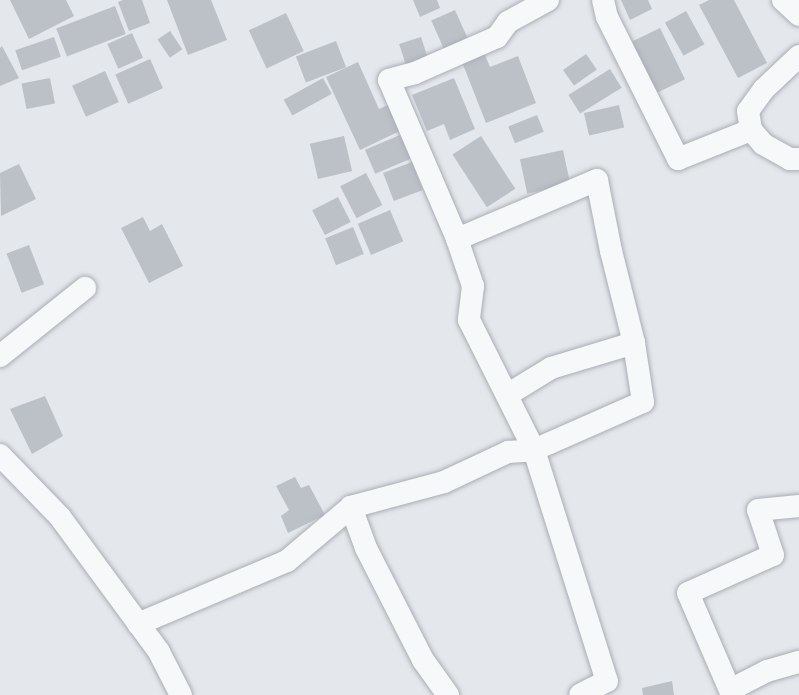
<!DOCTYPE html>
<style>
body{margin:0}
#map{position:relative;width:799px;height:695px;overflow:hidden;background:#e4e7eb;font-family:"PT Sans Narrow",sans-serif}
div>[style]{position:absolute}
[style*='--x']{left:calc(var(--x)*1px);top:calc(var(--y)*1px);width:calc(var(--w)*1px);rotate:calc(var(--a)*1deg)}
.building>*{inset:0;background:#bcc1c8;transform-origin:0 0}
.roads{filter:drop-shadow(0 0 2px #a9aeb5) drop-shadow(0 0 2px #a9aeb5)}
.minor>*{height:22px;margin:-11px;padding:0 11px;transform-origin:11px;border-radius:11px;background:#f7f8f9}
span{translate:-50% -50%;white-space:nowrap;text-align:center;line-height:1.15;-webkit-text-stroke:6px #f4f6f8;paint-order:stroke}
</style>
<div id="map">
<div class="building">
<div style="clip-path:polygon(10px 0,66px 0,74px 16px,29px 39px)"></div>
<div style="clip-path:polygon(123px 0,142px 0,150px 23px,129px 31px,118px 2px)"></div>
<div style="clip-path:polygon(167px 0,211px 0,227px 40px,188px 55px)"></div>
<div style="clip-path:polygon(413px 0,437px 0,440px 8px,420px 17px)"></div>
<div style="clip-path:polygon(621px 0,648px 0,652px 9px,630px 20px)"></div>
<div style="clip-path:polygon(709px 0,734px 0,767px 63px,738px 78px,699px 5px)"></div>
<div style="left:115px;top:6px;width:30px;height:63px;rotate:69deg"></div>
<div style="left:455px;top:10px;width:37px;height:26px;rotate:66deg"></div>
<div style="left:686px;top:11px;width:38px;height:24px;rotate:61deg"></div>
<div style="left:286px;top:13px;width:42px;height:41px;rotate:65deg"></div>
<div style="left:660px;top:28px;width:57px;height:35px;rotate:64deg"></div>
<div style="left:170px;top:31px;width:22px;height:15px;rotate:56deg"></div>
<div style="left:132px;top:33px;width:27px;height:27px;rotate:66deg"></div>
<div style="left:54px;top:37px;width:21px;height:41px;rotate:71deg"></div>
<div style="left:421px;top:37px;width:29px;height:23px;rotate:72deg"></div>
<div style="left:336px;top:41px;width:28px;height:43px;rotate:69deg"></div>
<div style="clip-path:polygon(2px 46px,19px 78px,0 86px,0 48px)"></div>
<div style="clip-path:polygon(482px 48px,490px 67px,518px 56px,536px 103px,486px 123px,460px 57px)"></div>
<div style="left:586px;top:54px;width:19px;height:28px;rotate:55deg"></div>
<div style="left:150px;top:59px;width:32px;height:38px;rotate:66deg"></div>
<div style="clip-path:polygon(358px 62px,379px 109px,390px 104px,402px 130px,360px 150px,326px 77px)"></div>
<div style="left:610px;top:69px;width:22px;height:49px;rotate:58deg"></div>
<div style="left:105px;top:71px;width:34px;height:36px;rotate:66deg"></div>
<div style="left:50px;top:78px;width:26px;height:29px;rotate:79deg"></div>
<div style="left:323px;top:78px;width:18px;height:45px;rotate:61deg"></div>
<div style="clip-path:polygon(454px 78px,475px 129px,450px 140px,444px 124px,427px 131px,412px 95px)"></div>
<div style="left:619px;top:105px;width:23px;height:36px;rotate:77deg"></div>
<div style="left:537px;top:115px;width:18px;height:31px;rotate:68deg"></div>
<div style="left:400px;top:135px;width:26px;height:38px;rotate:67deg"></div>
<div style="left:344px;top:136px;width:36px;height:35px;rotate:77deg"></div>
<div style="left:481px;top:136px;width:63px;height:34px;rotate:57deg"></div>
<div style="left:563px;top:150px;width:35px;height:44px;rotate:78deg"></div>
<div style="left:412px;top:162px;width:30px;height:31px;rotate:69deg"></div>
<div style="clip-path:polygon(19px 164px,36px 199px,1px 216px,0 173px)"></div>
<div style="left:366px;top:173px;width:36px;height:29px;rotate:63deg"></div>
<div style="left:338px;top:197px;width:28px;height:29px;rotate:63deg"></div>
<div style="left:390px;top:210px;width:34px;height:35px;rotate:67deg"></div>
<div style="clip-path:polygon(143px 217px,150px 231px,162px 224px,183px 266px,149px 283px,121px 228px)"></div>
<div style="left:353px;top:227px;width:29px;height:30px;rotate:68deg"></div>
<div style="left:29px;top:245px;width:42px;height:24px;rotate:69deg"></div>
<div style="clip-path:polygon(45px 396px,63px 436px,32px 454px,10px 409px)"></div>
<div style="clip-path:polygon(295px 477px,301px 488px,309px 485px,325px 515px,288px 533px,281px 516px,289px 510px,276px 486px)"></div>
<div style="clip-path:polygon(672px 681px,674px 695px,643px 695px,642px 688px)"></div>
</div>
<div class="roads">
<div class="minor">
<div style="--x:548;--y:0;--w:46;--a:151.2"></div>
<div style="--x:508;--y:22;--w:19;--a:126"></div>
<div style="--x:497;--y:37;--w:90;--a:156.3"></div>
<div style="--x:415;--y:73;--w:27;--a:165"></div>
<div style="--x:389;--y:80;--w:173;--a:66.8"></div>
<div style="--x:457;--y:239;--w:50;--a:71.2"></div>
<div style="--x:473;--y:286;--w:34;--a:97"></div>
<div style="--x:469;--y:320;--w:145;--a:63.4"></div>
<div style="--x:534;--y:450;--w:242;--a:72.5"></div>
<div style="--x:607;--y:681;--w:30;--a:153"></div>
<div style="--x:603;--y:0;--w:17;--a:77"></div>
<div style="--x:607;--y:17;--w:159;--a:63.4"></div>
<div style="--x:678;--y:159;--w:79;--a:-21.7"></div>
<div style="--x:783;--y:0;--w:22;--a:43"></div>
<div style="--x:799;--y:56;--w:48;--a:136.7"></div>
<div style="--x:764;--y:89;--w:27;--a:126"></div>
<div style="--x:748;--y:111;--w:19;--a:81"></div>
<div style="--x:751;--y:130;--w:18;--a:49"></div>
<div style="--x:763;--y:144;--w:31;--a:29"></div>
<div style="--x:790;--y:159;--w:9;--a:0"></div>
<div style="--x:0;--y:356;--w:109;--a:-38.7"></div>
<div style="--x:507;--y:395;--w:52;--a:-31.5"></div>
<div style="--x:551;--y:368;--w:87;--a:-16.8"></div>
<div style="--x:0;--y:455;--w:86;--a:45.9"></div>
<div style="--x:60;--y:517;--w:167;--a:53.7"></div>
<div style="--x:159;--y:652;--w:48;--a:62.9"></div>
<div style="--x:138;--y:624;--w:162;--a:-22.9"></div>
<div style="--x:287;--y:561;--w:84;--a:-40.2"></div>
<div style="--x:730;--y:690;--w:42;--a:-27.2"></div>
<div style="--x:767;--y:671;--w:33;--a:-16"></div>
<div style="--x:448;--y:695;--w:43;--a:-125.5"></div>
<div style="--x:423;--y:660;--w:126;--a:-117"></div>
<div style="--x:366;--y:548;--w:44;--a:-110.1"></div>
<div style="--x:351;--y:507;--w:96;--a:-15"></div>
<div style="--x:444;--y:482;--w:71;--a:-25.1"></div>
<div style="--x:508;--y:452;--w:26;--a:-4"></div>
<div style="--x:534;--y:450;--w:119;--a:-23.8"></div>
<div style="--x:643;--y:402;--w:60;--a:-98.7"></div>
<div style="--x:634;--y:343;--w:95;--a:-104"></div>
<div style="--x:611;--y:251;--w:72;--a:-101.2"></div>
<div style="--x:597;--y:180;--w:152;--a:157.1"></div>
<div style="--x:732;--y:695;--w:111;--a:-113.3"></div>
<div style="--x:688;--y:593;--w:93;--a:-24.1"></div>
<div style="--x:773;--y:555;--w:47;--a:-108.4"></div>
<div style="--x:758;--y:510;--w:41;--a:-5.6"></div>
</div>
</div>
</div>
